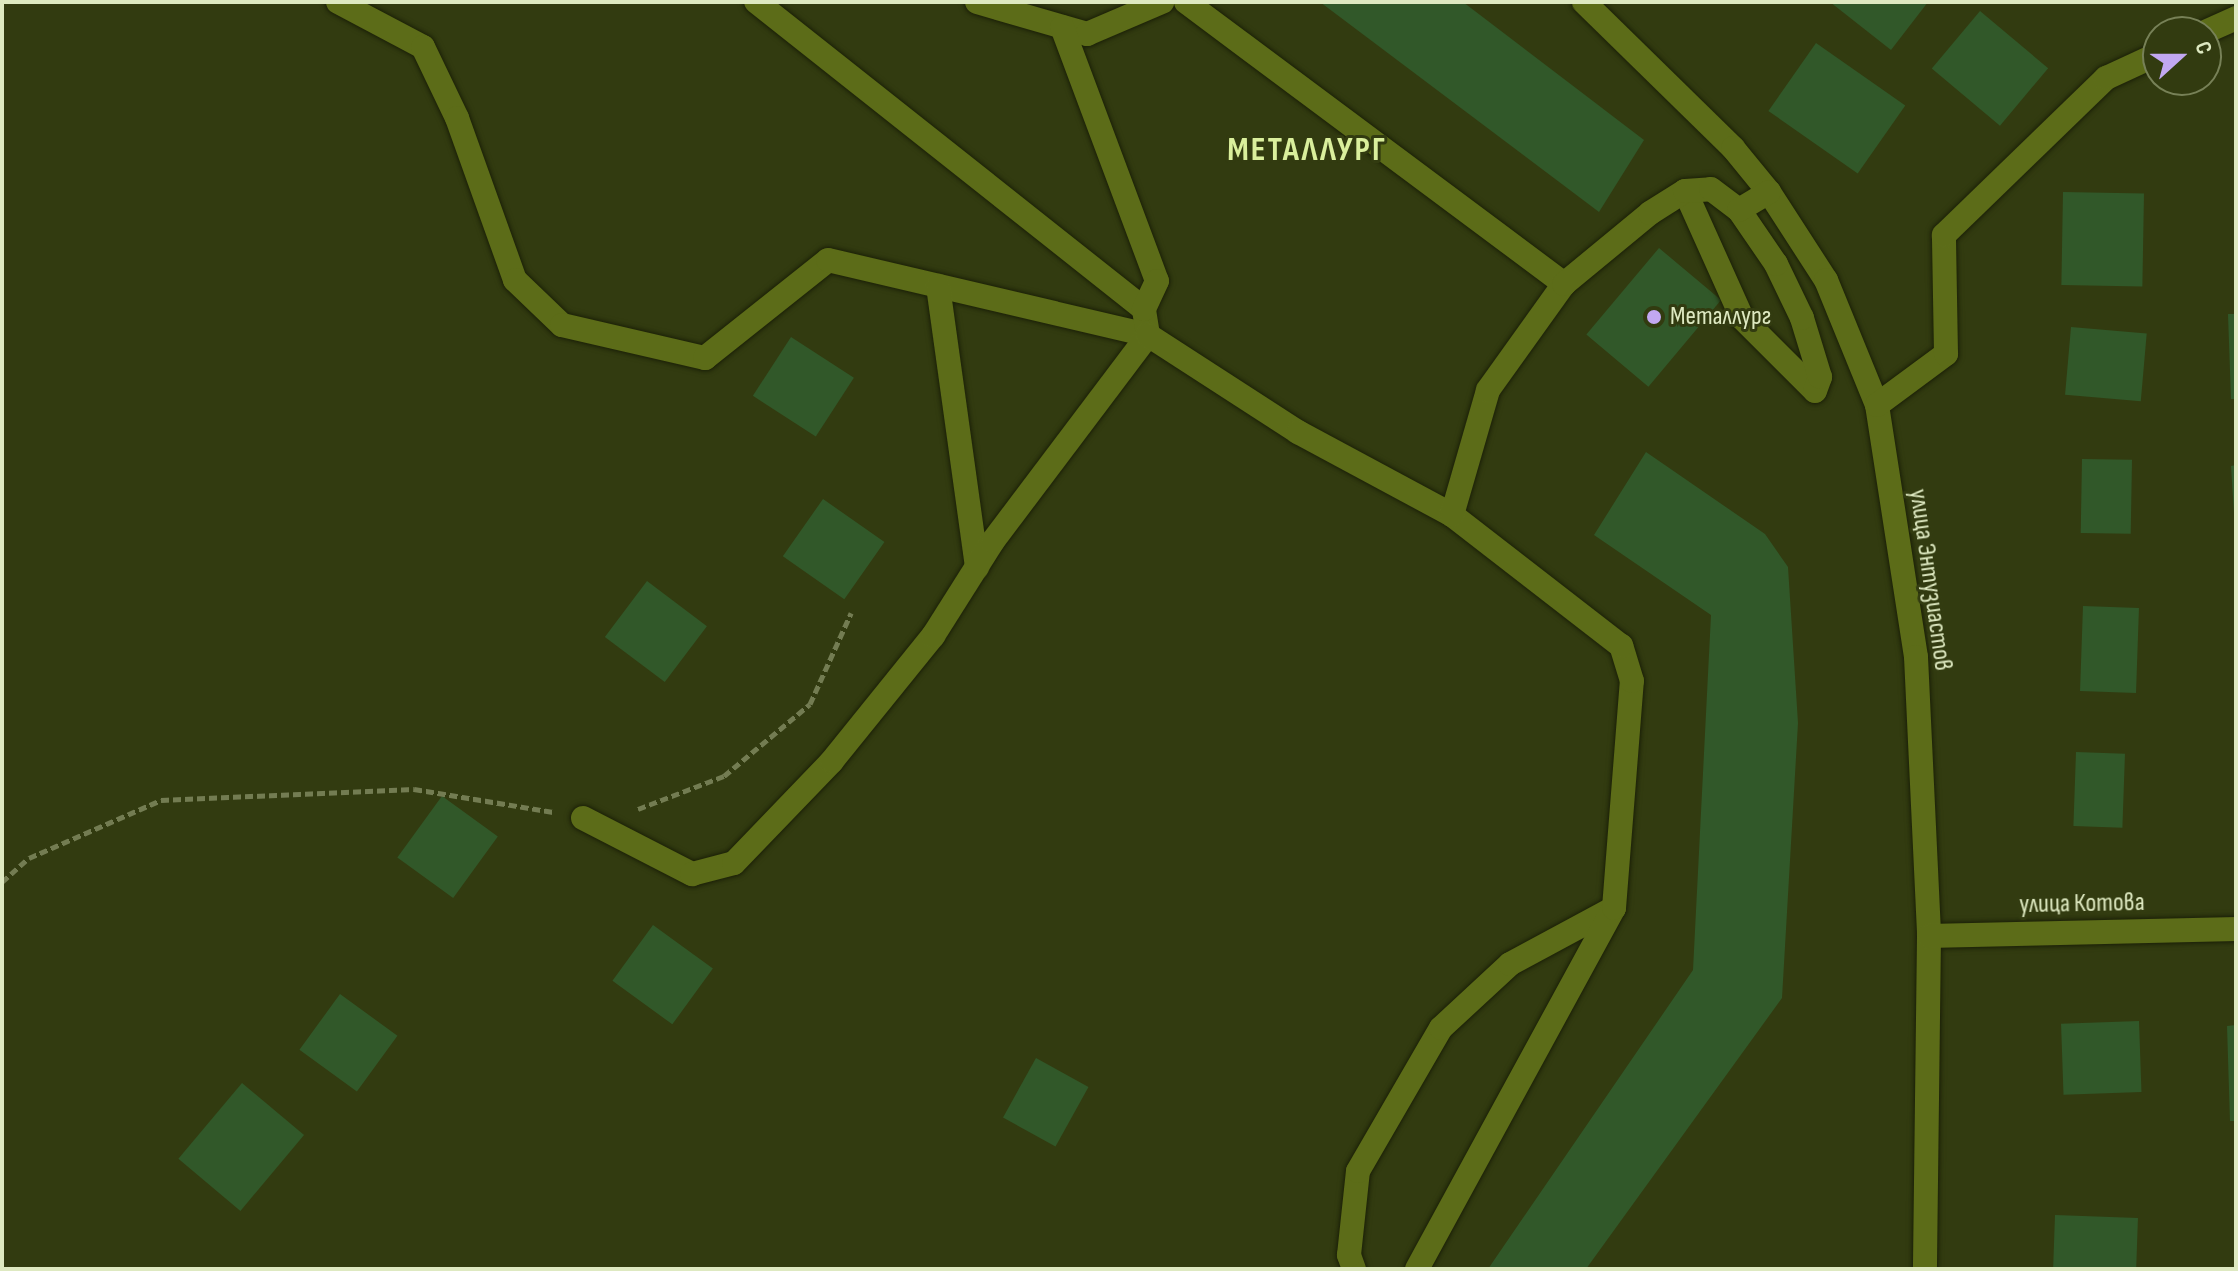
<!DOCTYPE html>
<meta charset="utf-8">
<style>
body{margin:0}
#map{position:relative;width:2238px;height:1271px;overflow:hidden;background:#323b10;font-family:"Sofia Sans Condensed",sans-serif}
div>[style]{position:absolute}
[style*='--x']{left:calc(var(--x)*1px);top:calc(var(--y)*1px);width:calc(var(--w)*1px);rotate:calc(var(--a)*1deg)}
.building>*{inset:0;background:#315829;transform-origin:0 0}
.path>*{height:5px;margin-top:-2.5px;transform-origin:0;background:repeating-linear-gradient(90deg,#737c52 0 8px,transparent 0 12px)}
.roads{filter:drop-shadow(0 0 2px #1b2007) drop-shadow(0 0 2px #1b2007)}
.minor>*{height:24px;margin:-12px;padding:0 12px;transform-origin:12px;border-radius:12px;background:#5c6c18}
.dots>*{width:22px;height:22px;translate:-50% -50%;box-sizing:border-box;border:4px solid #323b10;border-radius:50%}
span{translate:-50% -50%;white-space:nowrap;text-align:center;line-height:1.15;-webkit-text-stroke:6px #323b10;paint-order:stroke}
.poi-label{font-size:26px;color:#dee9c1}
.left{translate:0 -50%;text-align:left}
.street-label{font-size:26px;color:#dee9c1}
.district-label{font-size:34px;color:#daef9c;font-weight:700;letter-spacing:2px}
.frame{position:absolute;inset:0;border:4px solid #dee9c1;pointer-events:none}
.north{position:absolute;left:2142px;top:16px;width:80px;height:80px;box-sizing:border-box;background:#323b10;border:2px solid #778157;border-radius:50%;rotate:69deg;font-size:22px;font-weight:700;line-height:32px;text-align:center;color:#dee9c1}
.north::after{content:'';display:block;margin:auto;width:28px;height:36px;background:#c2a8f2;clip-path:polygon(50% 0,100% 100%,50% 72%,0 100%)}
</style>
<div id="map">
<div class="building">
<div style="clip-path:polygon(1320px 2px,1463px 2px,1644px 140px,1599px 212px)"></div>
<div style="clip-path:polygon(1830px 2px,1928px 2px,1891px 50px)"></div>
<div style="left:1980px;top:11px;width:89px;height:75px;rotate:40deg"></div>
<div style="left:1816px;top:43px;width:109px;height:83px;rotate:35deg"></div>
<div style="left:2063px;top:192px;width:81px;height:93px;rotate:1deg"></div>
<div style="left:1659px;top:248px;width:81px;height:113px;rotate:40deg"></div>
<div style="clip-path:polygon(2228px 314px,2236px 314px,2236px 399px,2231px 399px)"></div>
<div style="left:2071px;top:327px;width:76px;height:68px;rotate:5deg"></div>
<div style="left:791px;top:337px;width:75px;height:70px;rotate:33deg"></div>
<div style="clip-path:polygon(1646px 452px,1765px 534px,1788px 567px,1798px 723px,1782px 998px,1586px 1269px,1488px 1269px,1693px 970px,1711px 615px,1594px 535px)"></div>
<div style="left:2082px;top:459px;width:50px;height:74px;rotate:1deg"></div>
<div style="clip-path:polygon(2236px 465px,2236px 513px,2234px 513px,2231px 466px)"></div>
<div style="left:823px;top:499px;width:75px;height:70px;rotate:35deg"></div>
<div style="left:647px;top:581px;width:75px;height:70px;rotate:37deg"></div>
<div style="left:2083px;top:606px;width:56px;height:85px;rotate:2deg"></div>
<div style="left:2076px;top:752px;width:49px;height:74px;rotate:2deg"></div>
<div style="left:442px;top:796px;width:69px;height:76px;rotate:36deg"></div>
<div style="left:653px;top:925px;width:74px;height:69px;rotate:36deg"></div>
<div style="left:340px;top:994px;width:71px;height:69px;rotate:36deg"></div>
<div style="left:2139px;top:1021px;width:71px;height:78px;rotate:88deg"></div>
<div style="clip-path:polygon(2236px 1025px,2236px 1121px,2230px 1121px,2227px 1026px)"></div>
<div style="left:1036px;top:1058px;width:60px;height:68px;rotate:29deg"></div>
<div style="left:242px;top:1083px;width:81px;height:99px;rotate:40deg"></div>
<div style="left:2055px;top:1215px;width:83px;height:54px;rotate:2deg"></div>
</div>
<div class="path">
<div style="--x:638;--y:809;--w:92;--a:-21"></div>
<div style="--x:724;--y:776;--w:112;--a:-39.9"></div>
<div style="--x:810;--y:704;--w:100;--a:-65.7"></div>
<div style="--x:2;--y:882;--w:36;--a:-42"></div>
<div style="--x:29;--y:858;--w:144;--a:-23.7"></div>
<div style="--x:161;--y:800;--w:253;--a:-2.5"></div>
<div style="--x:414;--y:789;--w:141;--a:9.4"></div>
</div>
<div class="roads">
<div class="minor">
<div style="--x:338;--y:2;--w:96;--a:27.9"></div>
<div style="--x:423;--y:47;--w:79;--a:64.4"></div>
<div style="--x:457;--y:118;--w:172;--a:70.3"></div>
<div style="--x:515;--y:280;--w:65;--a:43.8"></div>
<div style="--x:562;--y:325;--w:147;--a:13"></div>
<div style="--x:705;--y:358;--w:157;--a:-38.5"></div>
<div style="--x:828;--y:260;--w:329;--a:13.2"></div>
<div style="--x:1148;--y:335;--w:26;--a:-99"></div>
<div style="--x:1144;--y:309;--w:495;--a:-141.6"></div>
<div style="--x:977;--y:2;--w:115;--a:16.2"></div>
<div style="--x:1087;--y:34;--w:82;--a:-23.1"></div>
<div style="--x:1186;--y:2;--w:472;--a:36.7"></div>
<div style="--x:1584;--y:2;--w:209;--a:44.4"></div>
<div style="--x:1733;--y:148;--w:57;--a:50.7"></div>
<div style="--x:1769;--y:192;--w:105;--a:57.1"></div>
<div style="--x:1826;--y:280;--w:135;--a:67.8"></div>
<div style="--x:1877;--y:405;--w:255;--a:81.2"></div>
<div style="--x:1916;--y:657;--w:279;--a:87.3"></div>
<div style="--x:1929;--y:936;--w:333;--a:90.7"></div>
<div style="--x:1062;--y:27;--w:271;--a:69.5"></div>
<div style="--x:1157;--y:281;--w:31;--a:115"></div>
<div style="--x:2205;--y:32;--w:34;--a:-24"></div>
<div style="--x:1685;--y:191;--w:139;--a:65.8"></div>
<div style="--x:1742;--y:318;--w:103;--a:45"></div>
<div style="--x:1815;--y:391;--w:15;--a:-70"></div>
<div style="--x:1820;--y:377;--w:62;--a:-107"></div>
<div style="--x:1802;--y:318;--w:60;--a:-115.7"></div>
<div style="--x:1776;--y:264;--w:65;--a:-124.4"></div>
<div style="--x:938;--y:286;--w:284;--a:82.1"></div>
<div style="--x:1877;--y:405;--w:86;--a:-36.5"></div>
<div style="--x:1946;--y:354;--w:119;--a:-91"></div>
<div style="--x:1944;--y:235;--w:226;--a:-44.1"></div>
<div style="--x:2106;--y:78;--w:57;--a:-24.8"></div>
<div style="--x:583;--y:818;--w:123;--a:27.2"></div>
<div style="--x:692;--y:874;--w:43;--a:-14.7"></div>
<div style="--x:734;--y:863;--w:141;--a:-46.1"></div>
<div style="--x:832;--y:761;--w:161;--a:-51.1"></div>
<div style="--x:933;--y:636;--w:112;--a:-57.7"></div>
<div style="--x:993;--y:541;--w:258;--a:-53"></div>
<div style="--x:1148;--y:335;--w:179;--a:32.9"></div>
<div style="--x:1298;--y:432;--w:175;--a:28.3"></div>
<div style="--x:1929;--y:936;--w:307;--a:-1.3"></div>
<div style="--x:1354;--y:1269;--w:15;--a:-110"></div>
<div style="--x:1349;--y:1255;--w:84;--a:-83.9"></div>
<div style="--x:1358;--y:1171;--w:165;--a:-59.9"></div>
<div style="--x:1441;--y:1028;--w:94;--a:-42.8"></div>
<div style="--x:1510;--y:964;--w:118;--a:-28.3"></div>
<div style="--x:1417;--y:1269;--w:411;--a:-61.4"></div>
<div style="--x:1614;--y:908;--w:228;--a:-85.5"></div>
<div style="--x:1632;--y:681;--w:37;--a:-107"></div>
<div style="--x:1621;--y:646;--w:214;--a:-142.2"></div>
<div style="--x:1452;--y:515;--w:130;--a:-73.9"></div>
<div style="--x:1488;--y:390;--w:130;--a:-54.4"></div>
<div style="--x:1564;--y:284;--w:112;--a:-39.5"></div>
<div style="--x:1650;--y:213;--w:41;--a:-32.2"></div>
<div style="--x:1685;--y:191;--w:26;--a:-4"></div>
<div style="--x:1711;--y:189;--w:35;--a:37"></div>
<div style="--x:1739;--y:210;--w:35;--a:-31"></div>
</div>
</div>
<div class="dots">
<div style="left:1654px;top:317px;background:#c2a8f2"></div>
</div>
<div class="poi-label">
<span class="left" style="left:1670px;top:317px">Металлург</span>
</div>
<div class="street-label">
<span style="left:1930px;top:580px;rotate:82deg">улица Энтузиастов</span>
<span style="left:2082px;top:904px;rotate:-1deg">улица Котова</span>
</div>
<div class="district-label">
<span style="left:1307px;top:150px">МЕТАЛЛУРГ</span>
</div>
<div class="frame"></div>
<div class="north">С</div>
</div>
